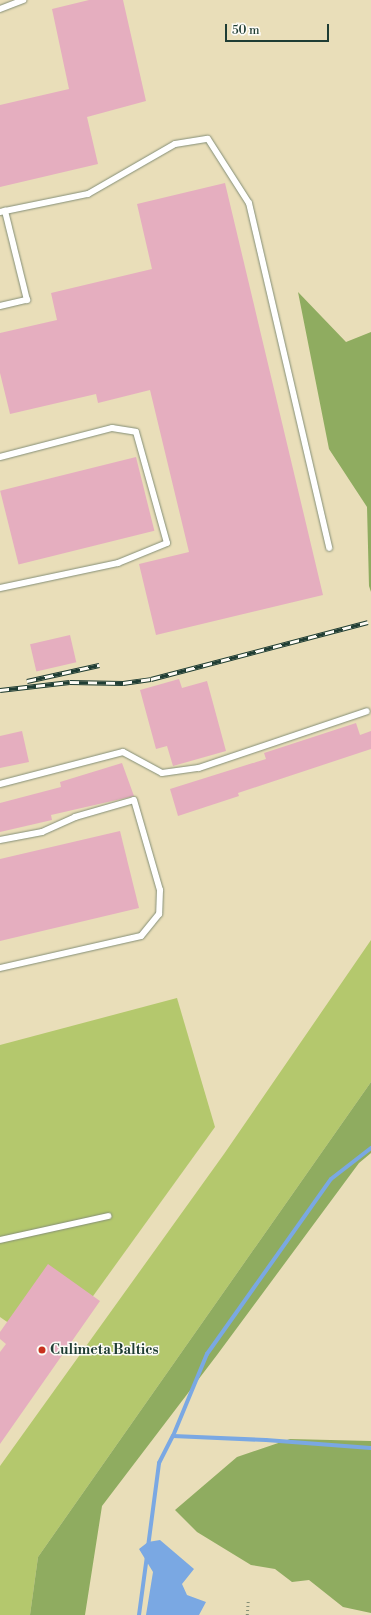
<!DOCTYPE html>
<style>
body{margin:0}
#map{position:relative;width:371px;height:1615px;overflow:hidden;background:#e9deb9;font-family:"Libre Bodoni",serif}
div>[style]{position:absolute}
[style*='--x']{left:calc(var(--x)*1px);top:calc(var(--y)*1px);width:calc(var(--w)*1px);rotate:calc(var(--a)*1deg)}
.green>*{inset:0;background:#b4c86d}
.forest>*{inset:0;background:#8fac60}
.water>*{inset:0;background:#7aa8e3}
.stream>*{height:4px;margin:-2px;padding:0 2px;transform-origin:2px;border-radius:2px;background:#7aa8e3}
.building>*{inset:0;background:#e5aebf;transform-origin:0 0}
.path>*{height:2.5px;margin-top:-1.25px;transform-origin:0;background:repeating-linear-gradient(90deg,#848e76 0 1px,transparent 0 4px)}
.roads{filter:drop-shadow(0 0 1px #848e76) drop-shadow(0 0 1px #848e76)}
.lane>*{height:6px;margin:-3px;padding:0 3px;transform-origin:3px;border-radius:3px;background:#fff}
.rail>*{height:4.5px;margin-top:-2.25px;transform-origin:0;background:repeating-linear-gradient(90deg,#fdfcf7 0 9px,#1f3d34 0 18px);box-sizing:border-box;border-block:1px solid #1f3d34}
.dots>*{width:11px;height:11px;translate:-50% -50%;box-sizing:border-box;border:2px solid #fdfcf7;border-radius:50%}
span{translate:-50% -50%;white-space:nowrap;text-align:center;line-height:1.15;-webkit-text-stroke:3px #fdfcf7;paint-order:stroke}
.poi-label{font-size:14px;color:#1f3d34;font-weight:700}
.left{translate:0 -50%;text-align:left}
.scale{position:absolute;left:225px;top:24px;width:104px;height:18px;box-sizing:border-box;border:2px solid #1f3d34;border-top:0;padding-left:5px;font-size:12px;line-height:14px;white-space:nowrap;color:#1f3d34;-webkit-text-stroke:3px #fdfcf7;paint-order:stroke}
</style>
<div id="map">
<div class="green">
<div style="clip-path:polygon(371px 940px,371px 1082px,38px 1557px,30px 1615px,0 1615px,0 1466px,224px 1154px)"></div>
<div style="clip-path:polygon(177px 998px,215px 1127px,52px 1353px,0 1317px,0 1045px)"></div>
</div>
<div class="forest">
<div style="clip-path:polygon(298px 292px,346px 342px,371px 332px,371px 592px,369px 586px,367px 507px,329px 449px)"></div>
<div style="clip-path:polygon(371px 1082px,371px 1153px,359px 1163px,217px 1355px,102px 1506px,85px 1615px,30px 1615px,38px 1557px)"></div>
<div style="clip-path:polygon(290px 1439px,371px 1441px,371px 1613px,343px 1607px,309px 1580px,292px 1582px,275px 1569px,251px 1565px,197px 1532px,175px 1510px,237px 1457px)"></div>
</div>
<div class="water">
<div style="clip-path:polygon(160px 1540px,194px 1569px,182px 1584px,187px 1595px,206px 1602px,199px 1615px,146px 1615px,153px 1572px,139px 1549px,148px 1542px)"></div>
</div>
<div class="stream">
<div style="--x:173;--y:1436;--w:89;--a:-67.5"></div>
<div style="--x:207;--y:1354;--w:214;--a:-54.7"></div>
<div style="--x:331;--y:1179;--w:51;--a:-37.8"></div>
<div style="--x:148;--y:1547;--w:85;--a:-82.5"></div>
<div style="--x:159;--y:1463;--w:30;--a:-63"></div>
<div style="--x:173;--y:1436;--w:93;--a:2.5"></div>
<div style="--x:266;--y:1440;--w:105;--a:4.4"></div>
<div style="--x:139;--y:1615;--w:60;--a:-82.3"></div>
</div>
<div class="building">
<div style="clip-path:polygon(89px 0,123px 0,146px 101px,87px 117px,98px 164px,0 187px,0 105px,69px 89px,52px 9px)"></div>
<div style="clip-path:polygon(225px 183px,323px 595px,156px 635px,139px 564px,189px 552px,150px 390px,98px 403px,96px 394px,10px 414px,0 373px,0 333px,57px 320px,51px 293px,152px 269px,137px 204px)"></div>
<div style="left:136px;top:457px;width:76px;height:140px;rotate:76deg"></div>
<div style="left:70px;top:635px;width:28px;height:41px;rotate:77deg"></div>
<div style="clip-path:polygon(179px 679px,182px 688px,207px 681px,226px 751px,173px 766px,167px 746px,156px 749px,140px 690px)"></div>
<div style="clip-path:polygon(356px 723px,360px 735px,371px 731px,371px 749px,238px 793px,239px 796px,178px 816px,170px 789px,266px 759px,264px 753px)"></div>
<div style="clip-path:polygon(22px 731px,29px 762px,0 768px,0 736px)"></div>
<div style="clip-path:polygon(122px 763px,134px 796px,51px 815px,52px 820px,0 832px,0 803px,61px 787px,60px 782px)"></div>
<div style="clip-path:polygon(120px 831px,139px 908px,0 941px,0 859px)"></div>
<div style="clip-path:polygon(48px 1264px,100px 1301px,0 1444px,0 1352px,6px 1344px,0 1339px,0 1332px)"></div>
</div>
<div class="path">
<div style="--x:247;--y:1615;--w:15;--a:-86"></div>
</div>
<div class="roads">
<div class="lane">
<div style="--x:0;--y:9;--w:25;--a:-21"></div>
<div style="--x:0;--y:212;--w:90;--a:-11.6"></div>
<div style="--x:88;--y:194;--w:100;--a:-29.9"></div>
<div style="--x:175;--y:144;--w:33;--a:-9"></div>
<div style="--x:208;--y:139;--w:76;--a:57.4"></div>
<div style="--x:249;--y:203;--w:354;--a:76.9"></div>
<div style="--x:0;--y:306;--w:28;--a:-13"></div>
<div style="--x:27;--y:300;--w:92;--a:-103.9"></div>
<div style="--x:0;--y:457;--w:116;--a:-14.5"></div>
<div style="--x:112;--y:428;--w:24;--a:9"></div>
<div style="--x:136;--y:432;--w:115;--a:74.4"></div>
<div style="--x:167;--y:543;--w:53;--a:157.8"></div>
<div style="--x:118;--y:563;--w:121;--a:168"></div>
<div style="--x:0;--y:784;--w:127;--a:-14.6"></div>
<div style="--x:123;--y:752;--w:44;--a:28.3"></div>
<div style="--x:162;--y:773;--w:37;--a:-8"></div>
<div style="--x:199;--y:768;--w:177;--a:-18.7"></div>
<div style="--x:0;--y:840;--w:43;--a:-10.8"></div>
<div style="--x:42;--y:832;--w:36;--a:-24"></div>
<div style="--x:75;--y:817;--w:61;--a:-16.1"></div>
<div style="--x:134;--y:800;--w:94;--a:73.9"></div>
<div style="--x:160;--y:890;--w:24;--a:92"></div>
<div style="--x:159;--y:914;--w:28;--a:129"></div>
<div style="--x:141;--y:936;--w:145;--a:167.2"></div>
<div style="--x:0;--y:1240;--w:111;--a:-12.5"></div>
</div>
</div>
<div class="rail">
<div style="--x:27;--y:681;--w:74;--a:-12.5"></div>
<div style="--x:0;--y:690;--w:70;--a:-6.5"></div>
<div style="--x:70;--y:682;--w:53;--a:1.1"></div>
<div style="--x:123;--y:683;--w:28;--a:-8"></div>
<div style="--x:151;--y:679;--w:224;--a:-14.7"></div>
</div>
<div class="dots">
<div style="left:42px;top:1350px;background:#c8321e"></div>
</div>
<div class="poi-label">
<span class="left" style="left:50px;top:1350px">Culimeta Baltics</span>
</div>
<div class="scale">50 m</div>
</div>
